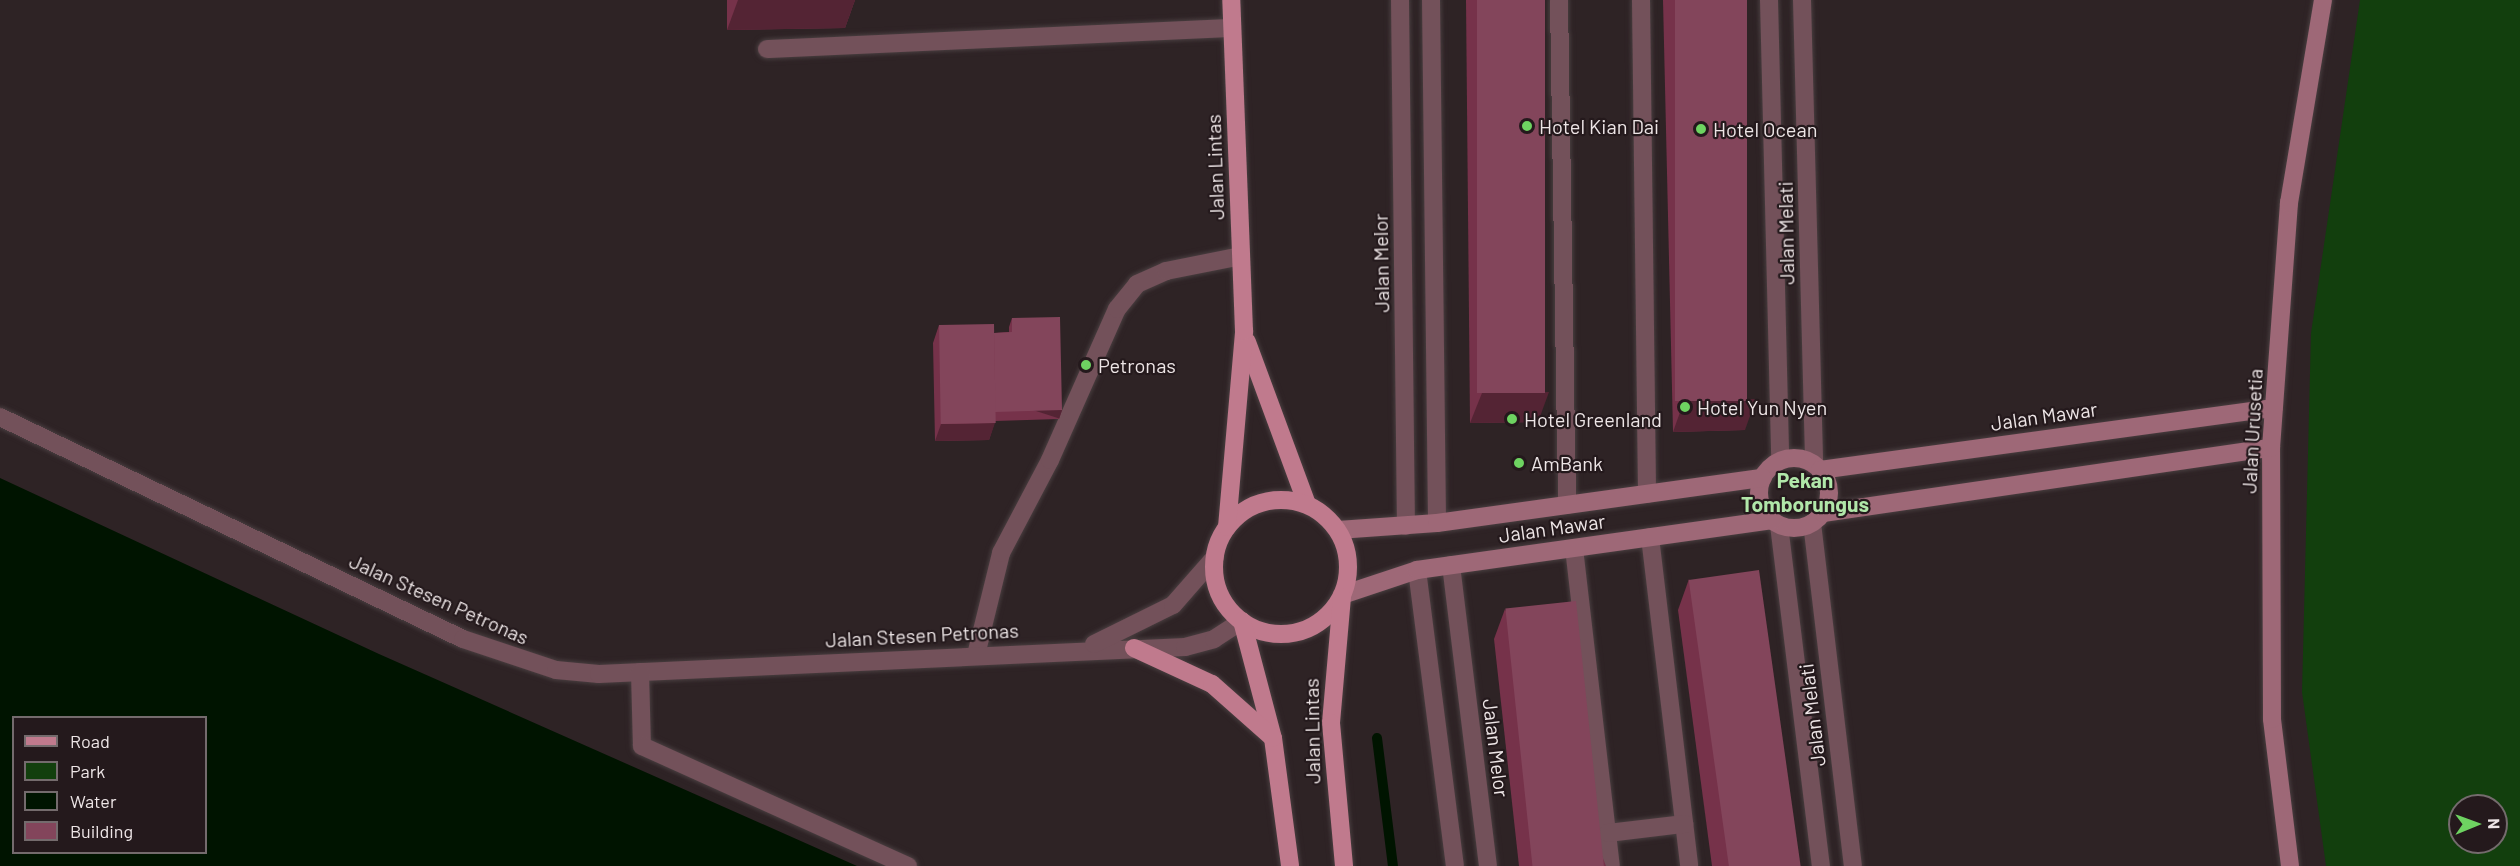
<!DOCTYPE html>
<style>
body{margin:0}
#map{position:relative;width:2520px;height:866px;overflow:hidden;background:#2e2325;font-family:Barlow,sans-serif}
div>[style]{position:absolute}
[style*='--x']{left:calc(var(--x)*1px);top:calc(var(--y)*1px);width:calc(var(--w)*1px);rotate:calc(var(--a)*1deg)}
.green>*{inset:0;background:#123f0d}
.water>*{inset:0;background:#001400}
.stream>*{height:10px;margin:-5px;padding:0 5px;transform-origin:5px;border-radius:5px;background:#001400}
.roads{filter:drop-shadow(0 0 2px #493e40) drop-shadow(0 0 2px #493e40)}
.lane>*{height:18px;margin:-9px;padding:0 9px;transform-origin:9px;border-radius:9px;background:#73515a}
.street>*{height:18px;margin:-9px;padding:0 9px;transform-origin:9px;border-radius:9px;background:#73515a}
.secondary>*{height:18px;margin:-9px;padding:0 9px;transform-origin:9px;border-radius:9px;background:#9e6877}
.secondary>.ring{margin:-9px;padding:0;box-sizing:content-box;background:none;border:18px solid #9e6877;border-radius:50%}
.primary>*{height:18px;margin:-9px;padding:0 9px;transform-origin:9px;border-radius:9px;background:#c07a8d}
.primary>.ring{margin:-9px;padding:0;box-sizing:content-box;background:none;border:18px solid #c07a8d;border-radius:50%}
.wall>*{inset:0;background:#76324a}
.shaded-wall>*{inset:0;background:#542434;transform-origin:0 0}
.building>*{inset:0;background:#83455b;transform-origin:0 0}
.dots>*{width:16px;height:16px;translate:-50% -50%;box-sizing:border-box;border:3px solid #24191c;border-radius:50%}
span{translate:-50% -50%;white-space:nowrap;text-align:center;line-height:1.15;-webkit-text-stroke:4.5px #24191c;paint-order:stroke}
.poi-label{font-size:20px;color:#ede5e6}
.left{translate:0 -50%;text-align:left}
.street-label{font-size:20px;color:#ede5e6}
.neighbourhood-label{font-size:21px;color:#b1e7a9;font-weight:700}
.legend{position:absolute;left:12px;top:716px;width:195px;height:138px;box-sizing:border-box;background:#24191c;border:2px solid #746b6d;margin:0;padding:8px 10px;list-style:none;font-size:18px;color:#ede5e6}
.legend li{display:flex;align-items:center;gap:12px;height:30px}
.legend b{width:30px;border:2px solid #746b6d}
.north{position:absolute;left:2448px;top:794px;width:60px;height:60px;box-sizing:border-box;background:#24191c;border:2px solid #746b6d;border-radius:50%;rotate:89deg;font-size:16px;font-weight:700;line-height:24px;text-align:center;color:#ede5e6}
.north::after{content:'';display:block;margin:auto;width:21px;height:27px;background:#6ed361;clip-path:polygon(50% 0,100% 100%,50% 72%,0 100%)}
</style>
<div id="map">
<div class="green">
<div style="clip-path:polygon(evenodd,2360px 0,2520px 0,2520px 866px,2326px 866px,2302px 692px,2311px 333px,2360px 0,2460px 806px,2496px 806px,2496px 842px,2460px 842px,2460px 806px)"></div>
</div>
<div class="water">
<div style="clip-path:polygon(evenodd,0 478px,379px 654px,857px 866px,0 866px,0 478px,14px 718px,206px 718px,206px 852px,14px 852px,14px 718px)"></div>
</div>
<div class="stream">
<div style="--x:1377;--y:738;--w:129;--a:82.9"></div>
</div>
<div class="roads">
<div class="lane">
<div style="--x:767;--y:49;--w:465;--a:-2.6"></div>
<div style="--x:976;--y:655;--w:105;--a:-76.2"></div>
<div style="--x:1001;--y:553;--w:105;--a:-62.2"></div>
<div style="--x:1050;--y:460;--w:165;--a:-66.1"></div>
<div style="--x:1117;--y:309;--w:32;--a:-51"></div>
<div style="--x:1137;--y:284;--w:32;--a:-24"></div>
<div style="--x:1166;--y:271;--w:76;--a:-11.3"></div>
</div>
<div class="street">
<div style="--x:1400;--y:0;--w:526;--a:89.35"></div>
<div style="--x:1431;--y:0;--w:523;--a:89.34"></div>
<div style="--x:1559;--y:0;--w:505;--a:89.09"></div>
<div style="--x:1641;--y:0;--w:494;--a:89.3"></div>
<div style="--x:1769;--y:0;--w:461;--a:88.6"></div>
<div style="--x:1802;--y:0;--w:465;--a:88.5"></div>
<div style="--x:0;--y:417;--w:513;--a:25.62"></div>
<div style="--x:463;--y:639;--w:98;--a:18.4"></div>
<div style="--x:556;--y:670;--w:43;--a:5.3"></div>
<div style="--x:599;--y:674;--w:587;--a:-2.64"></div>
<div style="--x:1185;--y:647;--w:30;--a:-15"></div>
<div style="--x:1214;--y:639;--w:33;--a:-33"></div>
<div style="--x:1812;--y:523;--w:345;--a:83.2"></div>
<div style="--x:1779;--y:525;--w:344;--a:83"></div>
<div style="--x:1650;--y:537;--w:331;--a:83.2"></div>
<div style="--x:1574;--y:548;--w:320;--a:83.4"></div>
<div style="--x:1451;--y:565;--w:303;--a:83"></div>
<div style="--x:1417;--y:570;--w:298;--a:82.7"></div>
<div style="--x:1094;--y:644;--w:88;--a:-26.3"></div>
<div style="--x:1173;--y:605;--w:64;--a:-48.8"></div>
<div style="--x:640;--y:672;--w:74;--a:88.5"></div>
<div style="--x:642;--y:746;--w:292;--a:24.3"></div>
<div style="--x:1608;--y:833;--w:77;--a:-6.8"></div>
</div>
<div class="secondary">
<div class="ring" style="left:1759px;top:458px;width:52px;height:52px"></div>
<div style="--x:1820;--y:470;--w:458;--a:-7.8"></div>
<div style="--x:1823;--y:513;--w:453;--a:-8.3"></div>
<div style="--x:1338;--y:530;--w:99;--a:-4"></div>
<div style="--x:1437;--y:523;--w:329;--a:-7.9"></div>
<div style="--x:1342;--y:595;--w:79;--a:-18.4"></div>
<div style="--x:1417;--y:570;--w:359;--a:-8"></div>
<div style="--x:2290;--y:866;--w:148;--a:-97"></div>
<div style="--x:2272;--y:719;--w:271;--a:-90.2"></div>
<div style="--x:2271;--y:448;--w:246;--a:-85.8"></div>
<div style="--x:2289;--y:203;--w:206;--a:-80.5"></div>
</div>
<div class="primary">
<div style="--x:1247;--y:342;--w:173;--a:69.7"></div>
<div class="ring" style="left:1214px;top:500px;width:116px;height:116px"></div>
<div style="--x:1227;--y:527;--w:197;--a:-85"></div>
<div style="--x:1244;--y:331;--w:331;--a:-92.2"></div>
<div style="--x:1342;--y:597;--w:126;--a:95"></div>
<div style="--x:1331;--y:723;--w:144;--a:84.8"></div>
<div style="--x:1242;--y:621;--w:121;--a:75.2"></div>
<div style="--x:1273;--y:738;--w:129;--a:82.4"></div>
<div style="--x:1134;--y:648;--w:86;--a:24.8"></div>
<div style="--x:1212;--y:684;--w:81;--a:41.5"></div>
</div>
</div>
<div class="wall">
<div style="clip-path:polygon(727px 0,855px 0,845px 28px,727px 30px)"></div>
<div style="clip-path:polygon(1466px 0,1545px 0,1538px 422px,1470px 423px)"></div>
<div style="clip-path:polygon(1663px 0,1747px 0,1745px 430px,1673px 432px)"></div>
<div style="clip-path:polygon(1012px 318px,1062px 410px,1059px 419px,995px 421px,989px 440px,935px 441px,933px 343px,939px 325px,994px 333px,1009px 332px,1009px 327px)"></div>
<div style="clip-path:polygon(1689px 579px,1798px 866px,1712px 866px,1678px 610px)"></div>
<div style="clip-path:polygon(1505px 609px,1606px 866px,1519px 866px,1494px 639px)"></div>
</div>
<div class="shaded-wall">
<div style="clip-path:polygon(738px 0,855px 0,845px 28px,727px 30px)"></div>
<div style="clip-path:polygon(1549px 392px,1538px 422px,1470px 423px,1482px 393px)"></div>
<div style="clip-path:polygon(1756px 399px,1745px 430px,1673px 432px,1684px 401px)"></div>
<div style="left:1062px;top:410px;width:9px;height:70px;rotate:108deg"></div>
<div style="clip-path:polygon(995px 423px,989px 440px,935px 441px,941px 424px)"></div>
</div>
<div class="building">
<div style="left:1477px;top:0;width:68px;height:393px"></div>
<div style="left:1675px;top:0;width:72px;height:401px"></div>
<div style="clip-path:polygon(1060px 317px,1062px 410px,995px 412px,994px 333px,1012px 332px,1012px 318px)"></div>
<div style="left:994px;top:324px;width:99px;height:55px;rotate:89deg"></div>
<div style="left:1759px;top:570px;width:299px;height:71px;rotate:82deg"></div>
<div style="left:1576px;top:601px;width:267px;height:71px;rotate:84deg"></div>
</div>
<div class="dots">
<div style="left:1527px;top:126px;background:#6ed361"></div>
<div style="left:1701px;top:129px;background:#6ed361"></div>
<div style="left:1086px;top:365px;background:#6ed361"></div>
<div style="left:1685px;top:407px;background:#6ed361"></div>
<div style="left:1512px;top:419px;background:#6ed361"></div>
<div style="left:1519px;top:463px;background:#6ed361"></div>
</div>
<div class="poi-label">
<span class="left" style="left:1539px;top:126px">Hotel Kian Dai</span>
<span class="left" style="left:1713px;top:129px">Hotel Ocean</span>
<span class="left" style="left:1098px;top:365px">Petronas</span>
<span class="left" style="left:1697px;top:407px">Hotel Yun Nyen</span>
<span class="left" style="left:1524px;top:419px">Hotel Greenland</span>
<span class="left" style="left:1531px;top:463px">AmBank</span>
</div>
<div class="street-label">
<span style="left:1215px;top:167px;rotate:-92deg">Jalan Lintas</span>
<span style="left:1786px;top:233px;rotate:-91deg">Jalan Melati</span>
<span style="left:1381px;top:263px;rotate:-91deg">Jalan Melor</span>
<span style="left:2044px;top:416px;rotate:-8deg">Jalan Mawar</span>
<span style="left:2252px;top:431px;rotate:-87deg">Jalan Urusetia</span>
<span style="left:1552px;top:528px;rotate:-8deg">Jalan Mawar</span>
<span style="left:439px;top:599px;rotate:24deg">Jalan Stesen Petronas</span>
<span style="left:922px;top:635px;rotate:-3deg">Jalan Stesen Petronas</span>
<span style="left:1812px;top:715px;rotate:-97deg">Jalan Melati</span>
<span style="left:1312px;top:731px;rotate:-91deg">Jalan Lintas</span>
<span style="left:1496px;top:748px;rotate:83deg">Jalan Melor</span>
</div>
<div class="neighbourhood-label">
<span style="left:1805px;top:492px">Pekan<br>Tomborungus</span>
</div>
<ul class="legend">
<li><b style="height:8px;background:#c07a8d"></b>Road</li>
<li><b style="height:16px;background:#123f0d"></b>Park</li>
<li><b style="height:16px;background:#001400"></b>Water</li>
<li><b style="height:16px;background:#83455b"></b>Building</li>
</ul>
<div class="north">N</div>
</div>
